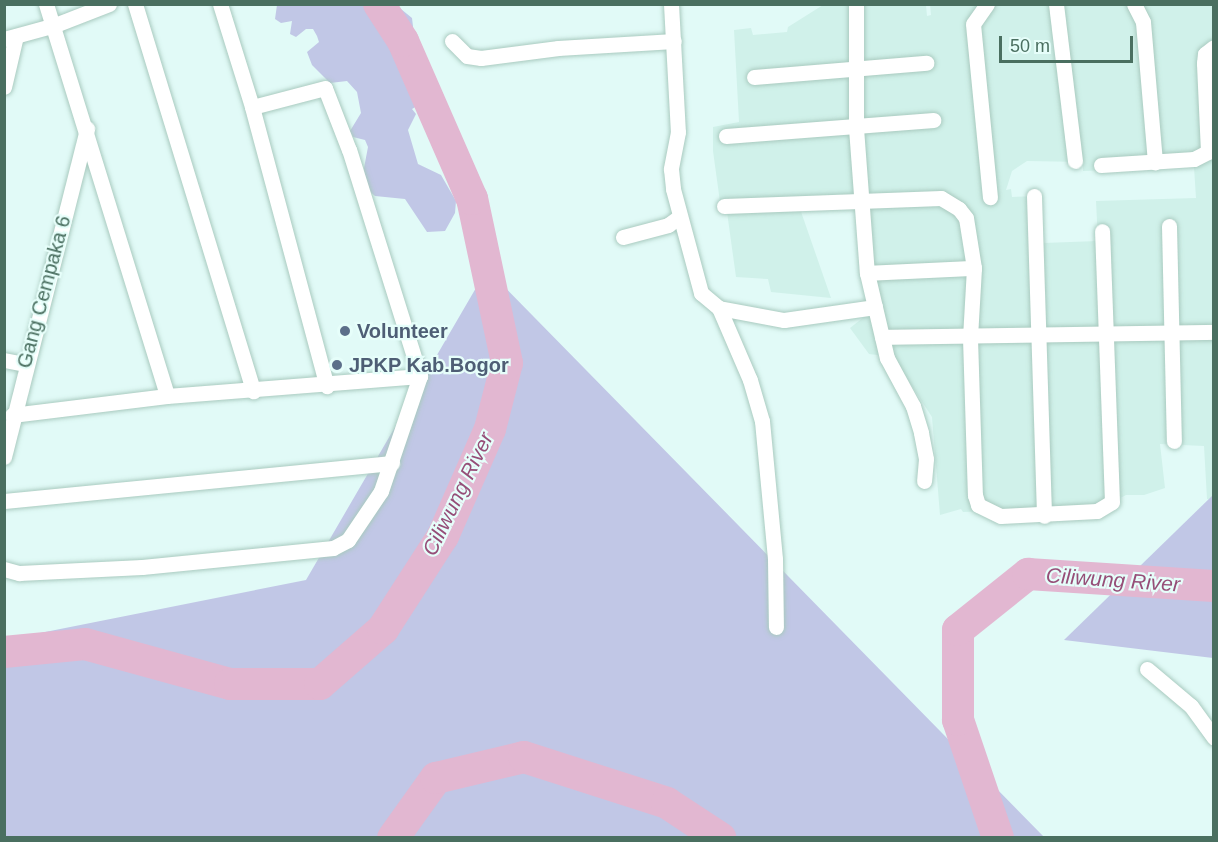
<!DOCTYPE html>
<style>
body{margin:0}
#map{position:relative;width:1218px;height:842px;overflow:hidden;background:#e1faf7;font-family:Helvetica,sans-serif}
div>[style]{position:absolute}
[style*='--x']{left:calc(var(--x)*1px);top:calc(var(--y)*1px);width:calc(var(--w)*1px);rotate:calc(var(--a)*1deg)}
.residential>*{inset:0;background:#d0f1ea}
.green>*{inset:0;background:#c1c7e6}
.river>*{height:32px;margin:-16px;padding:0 16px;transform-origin:16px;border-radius:16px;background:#e2b7d1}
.roads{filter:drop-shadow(0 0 2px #a9cabf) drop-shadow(0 0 2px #a9cabf)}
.minor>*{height:15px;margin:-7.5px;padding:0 7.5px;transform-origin:7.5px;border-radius:7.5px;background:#fff}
.dots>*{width:16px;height:16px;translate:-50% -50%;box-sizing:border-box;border:3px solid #e6fefa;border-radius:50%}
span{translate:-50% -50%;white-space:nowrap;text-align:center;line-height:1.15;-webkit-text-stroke:4.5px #e6fefa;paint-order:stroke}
.street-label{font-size:20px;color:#4a6f60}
.service-label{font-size:20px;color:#4e5e75;font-weight:700}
.left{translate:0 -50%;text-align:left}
.water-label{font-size:21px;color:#964e78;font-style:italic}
.frame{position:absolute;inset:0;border:6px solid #4a6f60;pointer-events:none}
.scale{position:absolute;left:999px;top:36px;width:134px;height:27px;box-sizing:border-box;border:3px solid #4a6f60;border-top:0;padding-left:8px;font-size:18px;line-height:21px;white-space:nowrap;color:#4a6f60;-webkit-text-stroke:4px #e6fefa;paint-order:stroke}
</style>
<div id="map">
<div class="residential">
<div style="clip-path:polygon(evenodd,930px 4px,1213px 5px,1213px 500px,1207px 499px,1204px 446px,1160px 444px,1165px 488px,1144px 495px,1126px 495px,1105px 506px,963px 512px,961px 509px,940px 515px,932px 417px,893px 357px,869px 354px,850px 328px,869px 313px,854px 199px,839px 194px,798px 203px,831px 298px,771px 292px,768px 279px,736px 277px,727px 212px,720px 202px,713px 151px,713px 127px,739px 122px,734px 30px,751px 28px,753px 35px,787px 32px,788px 27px,823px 5px,926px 5px,927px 16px,931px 15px,930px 4px,1027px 161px,1083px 162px,1083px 171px,1194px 167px,1196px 198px,1096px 201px,1098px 241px,1043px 243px,1042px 196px,1012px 197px,1011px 189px,1006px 190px,1012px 171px,1027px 161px)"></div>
</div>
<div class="green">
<div style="clip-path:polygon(277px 5px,396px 5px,412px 18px,415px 43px,435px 84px,432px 97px,412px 109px,416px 114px,408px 130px,418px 164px,441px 175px,456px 201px,455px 213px,445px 231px,427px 232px,405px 199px,375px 196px,365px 187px,364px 168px,368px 147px,365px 140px,353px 137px,350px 131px,361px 113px,357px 92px,347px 81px,330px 83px,312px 65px,307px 52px,319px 42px,317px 36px,313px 29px,306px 29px,296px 37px,290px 34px,292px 21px,281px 23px,275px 19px)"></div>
<div style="clip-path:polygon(487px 269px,1044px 837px,5px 838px,5px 640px,306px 580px)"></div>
<div style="clip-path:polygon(1213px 495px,1213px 658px,1064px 640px)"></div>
</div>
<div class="river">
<div style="--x:4;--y:652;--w:81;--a:-5.6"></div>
<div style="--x:85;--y:644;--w:150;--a:15.4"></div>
<div style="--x:230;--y:684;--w:90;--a:0"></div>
<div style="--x:320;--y:684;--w:84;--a:-41.1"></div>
<div style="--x:383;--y:629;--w:111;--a:-57.2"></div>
<div style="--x:443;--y:536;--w:117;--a:-66.3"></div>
<div style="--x:490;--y:429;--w:68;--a:-75.6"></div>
<div style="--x:507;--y:363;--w:168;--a:-102"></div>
<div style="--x:472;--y:199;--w:172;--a:-113.6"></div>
<div style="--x:403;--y:41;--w:44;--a:-123"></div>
<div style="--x:393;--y:838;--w:74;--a:-54.4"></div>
<div style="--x:436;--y:778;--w:90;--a:-13.4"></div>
<div style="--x:524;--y:757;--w:150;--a:17.8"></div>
<div style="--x:667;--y:803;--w:64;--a:33.4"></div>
<div style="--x:998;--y:838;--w:125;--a:-108.7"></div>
<div style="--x:958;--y:720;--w:90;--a:-90"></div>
<div style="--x:958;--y:630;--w:90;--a:-38.7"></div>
<div style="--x:1028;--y:574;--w:186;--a:3.7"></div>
</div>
<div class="roads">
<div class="minor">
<div style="--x:46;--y:4;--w:410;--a:72.8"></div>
<div style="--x:135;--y:4;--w:405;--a:73"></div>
<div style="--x:220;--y:4;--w:108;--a:72.7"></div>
<div style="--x:252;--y:107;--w:289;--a:75"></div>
<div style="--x:671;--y:4;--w:128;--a:86.9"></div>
<div style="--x:678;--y:132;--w:38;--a:101"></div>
<div style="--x:671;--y:169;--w:20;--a:84"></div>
<div style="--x:673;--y:189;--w:108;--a:74.9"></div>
<div style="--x:701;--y:293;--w:23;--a:40"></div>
<div style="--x:719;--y:308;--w:66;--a:10.5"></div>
<div style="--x:784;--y:320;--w:92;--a:-8.1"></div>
<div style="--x:856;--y:4;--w:124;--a:90"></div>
<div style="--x:856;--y:128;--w:145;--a:85.7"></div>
<div style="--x:867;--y:273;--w:87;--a:76.8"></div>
<div style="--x:887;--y:358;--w:55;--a:61.6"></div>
<div style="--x:913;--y:406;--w:28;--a:73"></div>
<div style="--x:921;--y:433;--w:26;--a:79"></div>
<div style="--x:926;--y:459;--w:22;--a:95"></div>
<div style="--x:987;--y:4;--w:24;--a:125"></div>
<div style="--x:973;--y:24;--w:174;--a:84.4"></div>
<div style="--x:1056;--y:4;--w:158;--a:83.1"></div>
<div style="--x:1134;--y:4;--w:20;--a:63"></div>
<div style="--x:1143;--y:22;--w:141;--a:85.1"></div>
<div style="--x:4;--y:39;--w:53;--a:-15.4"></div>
<div style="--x:55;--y:25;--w:58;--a:-21.3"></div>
<div style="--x:452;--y:41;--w:21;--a:45"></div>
<div style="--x:467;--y:56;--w:14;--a:8"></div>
<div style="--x:481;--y:58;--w:78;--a:-7.4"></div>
<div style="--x:558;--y:48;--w:116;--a:-3.5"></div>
<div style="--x:754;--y:77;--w:173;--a:-4.7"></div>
<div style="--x:4;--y:87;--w:52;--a:-76.8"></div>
<div style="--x:726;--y:136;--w:208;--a:-4.4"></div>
<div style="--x:1101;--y:165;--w:93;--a:-3.7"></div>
<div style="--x:1194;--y:159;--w:16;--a:-27"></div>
<div style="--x:1208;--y:152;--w:89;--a:-92.6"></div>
<div style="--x:1204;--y:63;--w:9;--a:-84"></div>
<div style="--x:1205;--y:54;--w:11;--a:-38"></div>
<div style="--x:1034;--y:196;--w:320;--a:88.2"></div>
<div style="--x:724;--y:206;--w:217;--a:-2.1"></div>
<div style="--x:941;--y:198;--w:21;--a:31"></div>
<div style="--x:959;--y:209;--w:11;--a:52"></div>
<div style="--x:966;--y:218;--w:51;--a:80.9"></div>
<div style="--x:974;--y:268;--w:70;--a:93.3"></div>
<div style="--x:970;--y:338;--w:157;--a:88.2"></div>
<div style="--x:975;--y:495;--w:10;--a:73"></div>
<div style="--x:978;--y:505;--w:25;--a:26"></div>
<div style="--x:1001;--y:516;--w:96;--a:-3"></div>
<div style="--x:1097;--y:511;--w:17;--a:-31"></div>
<div style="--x:1112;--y:502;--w:271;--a:-92.1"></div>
<div style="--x:1169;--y:226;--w:215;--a:88.7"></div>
<div style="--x:623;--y:237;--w:47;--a:-14.9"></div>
<div style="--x:668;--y:225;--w:14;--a:-36"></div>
<div style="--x:867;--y:273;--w:107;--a:-2.7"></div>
<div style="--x:719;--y:308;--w:78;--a:66.7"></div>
<div style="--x:750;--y:380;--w:43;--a:73.7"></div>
<div style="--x:762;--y:421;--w:139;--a:84.6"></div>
<div style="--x:775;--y:559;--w:68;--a:89.2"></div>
<div style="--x:882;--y:337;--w:332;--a:-0.9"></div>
<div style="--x:4;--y:360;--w:21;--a:11"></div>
<div style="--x:12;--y:415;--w:156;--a:-7"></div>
<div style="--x:167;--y:396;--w:254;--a:-4.5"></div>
<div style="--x:4;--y:457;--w:339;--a:-75.8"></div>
<div style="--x:4;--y:501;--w:390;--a:-5.6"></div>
<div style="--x:4;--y:569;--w:16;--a:15"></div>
<div style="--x:19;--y:573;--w:123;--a:-2.8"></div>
<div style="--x:142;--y:567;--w:192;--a:-5.7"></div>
<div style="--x:333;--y:548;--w:17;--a:-28"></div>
<div style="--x:348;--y:540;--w:59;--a:-56"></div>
<div style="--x:381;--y:491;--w:121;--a:-71.3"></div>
<div style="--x:420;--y:376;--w:237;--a:-107.4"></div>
<div style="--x:349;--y:150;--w:66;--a:-111.2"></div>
<div style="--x:325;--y:88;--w:75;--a:165.4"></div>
<div style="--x:1147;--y:669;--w:57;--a:40.1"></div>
<div style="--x:1191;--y:706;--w:39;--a:54"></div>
</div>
</div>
<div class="dots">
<div style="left:345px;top:331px;background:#5c6f8a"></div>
<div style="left:337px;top:365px;background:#5c6f8a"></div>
</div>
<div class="street-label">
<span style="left:44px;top:292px;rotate:-75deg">Gang Cempaka 6</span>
</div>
<div class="service-label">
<span class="left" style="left:357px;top:331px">Volunteer</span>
<span class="left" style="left:349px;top:365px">JPKP Kab.Bogor</span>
</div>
<div class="water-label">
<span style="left:458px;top:494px;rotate:-64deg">Ciliwung River</span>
<span style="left:1113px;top:580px;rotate:4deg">Ciliwung River</span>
</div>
<div class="frame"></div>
<div class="scale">50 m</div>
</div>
